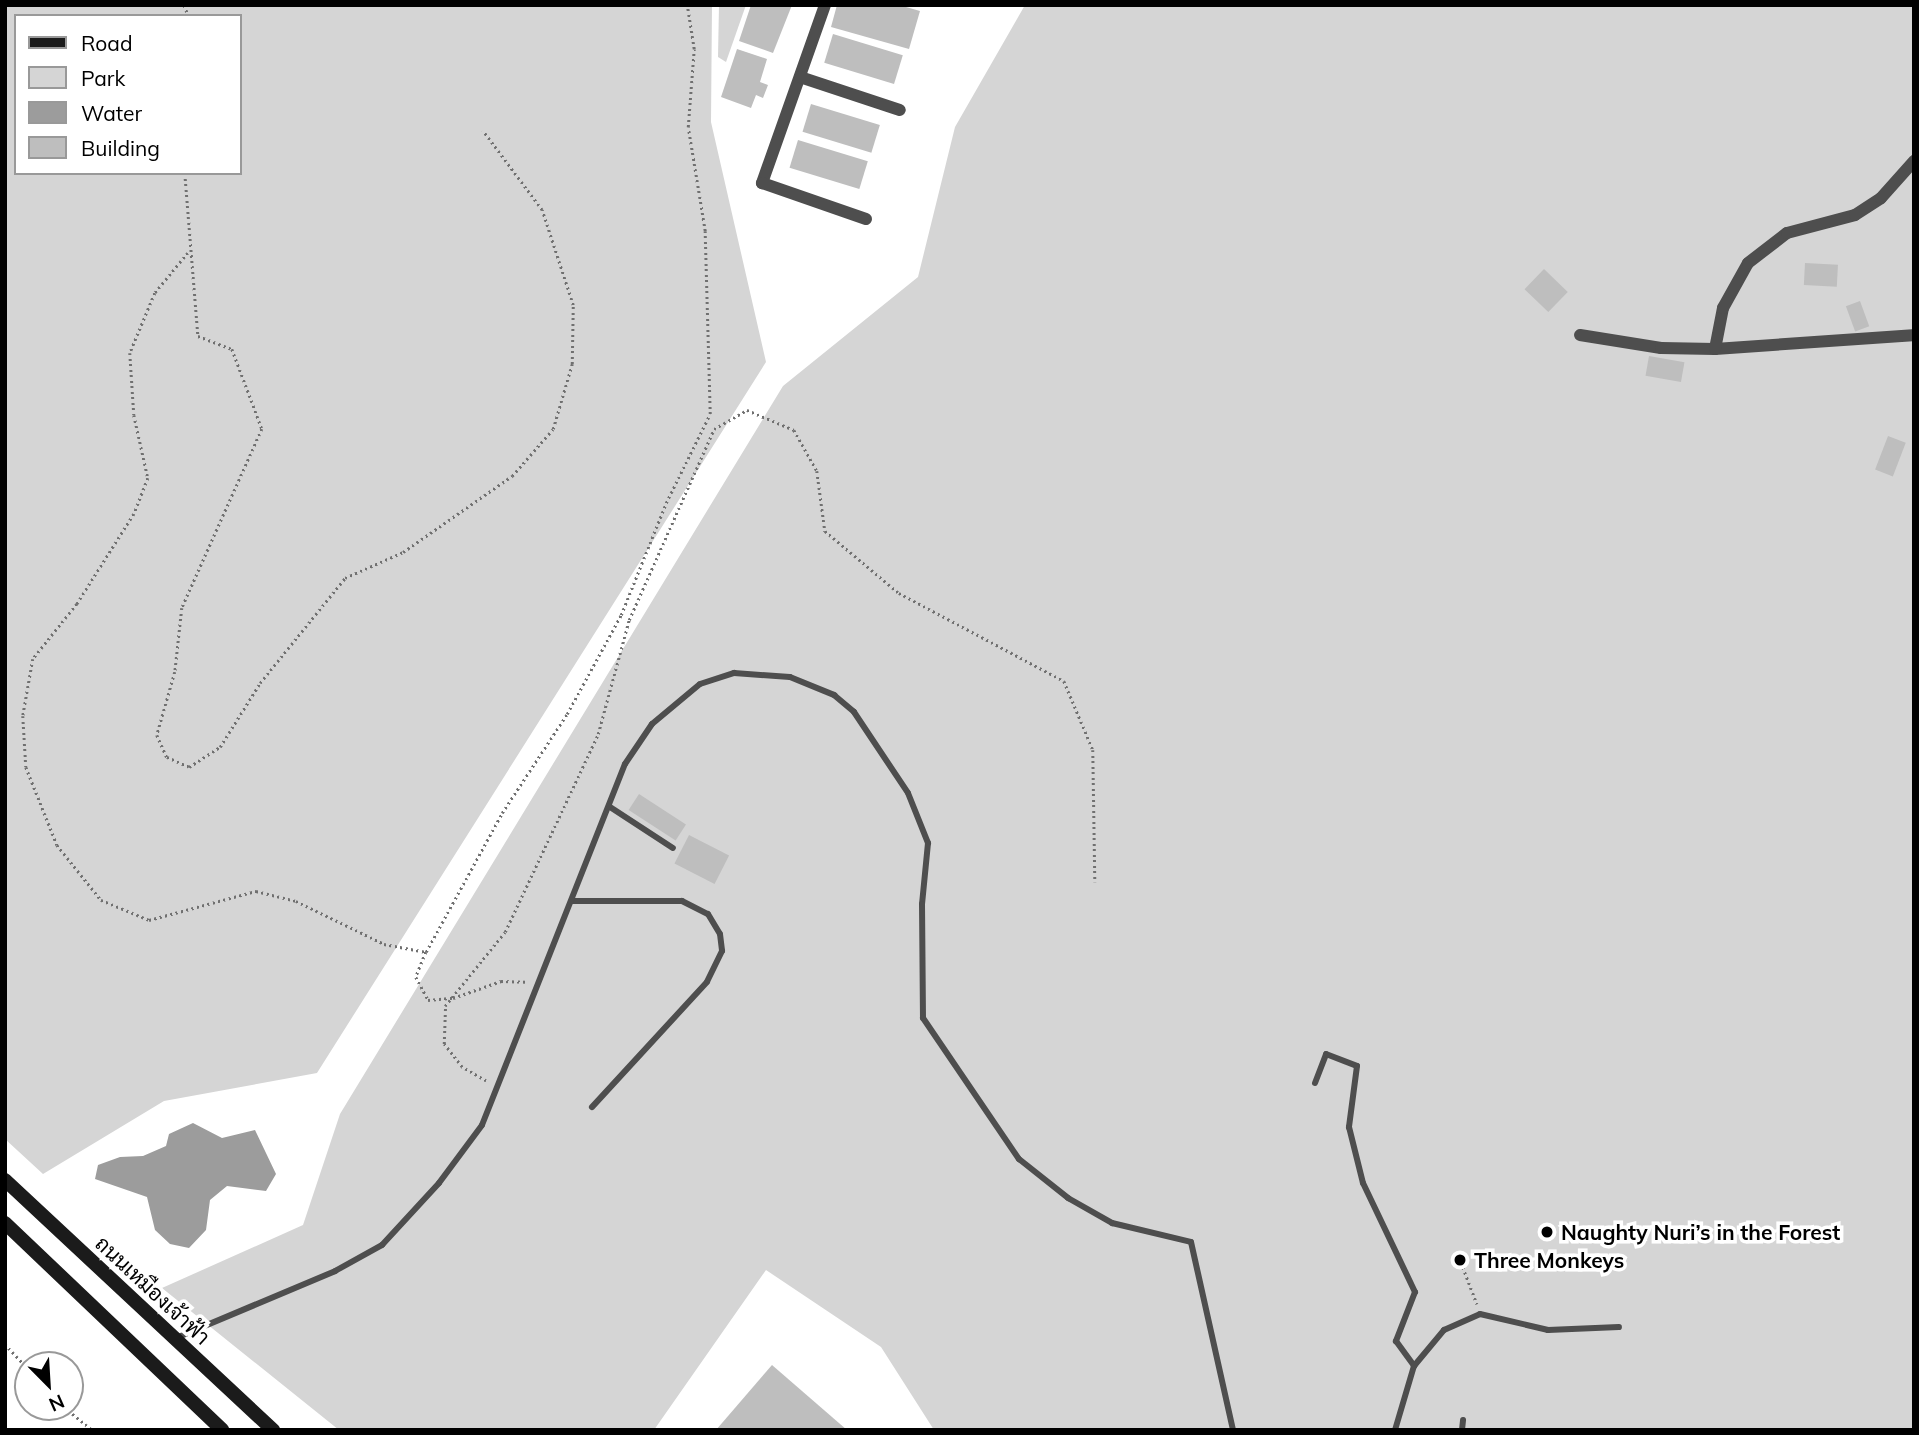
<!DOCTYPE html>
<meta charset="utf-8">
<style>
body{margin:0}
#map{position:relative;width:1919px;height:1435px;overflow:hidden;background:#fff;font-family:Mulish,Sarabun,sans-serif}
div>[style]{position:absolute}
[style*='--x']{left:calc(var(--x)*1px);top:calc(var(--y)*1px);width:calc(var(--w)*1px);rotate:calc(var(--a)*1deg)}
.green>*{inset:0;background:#d5d5d5}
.water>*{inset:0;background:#9c9c9c}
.building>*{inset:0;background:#bebebe;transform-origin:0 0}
.path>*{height:2.5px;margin-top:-1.25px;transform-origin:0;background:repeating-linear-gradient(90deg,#707070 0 2px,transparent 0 5.5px)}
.lane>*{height:6px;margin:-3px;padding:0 3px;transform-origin:3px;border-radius:3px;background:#4e4e4e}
.street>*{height:12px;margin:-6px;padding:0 6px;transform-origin:6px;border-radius:6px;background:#4e4e4e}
.secondary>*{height:14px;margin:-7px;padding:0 7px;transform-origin:7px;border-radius:7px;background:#1b1b1b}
.dots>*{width:19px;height:19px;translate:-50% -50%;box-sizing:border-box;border:4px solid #fff;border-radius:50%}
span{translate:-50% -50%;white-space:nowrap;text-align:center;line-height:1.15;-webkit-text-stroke:7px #fff;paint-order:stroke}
.poi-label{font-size:21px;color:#000;font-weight:700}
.left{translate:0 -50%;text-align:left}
.street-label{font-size:21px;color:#000}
.frame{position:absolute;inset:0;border:7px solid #000;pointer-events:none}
.legend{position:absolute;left:14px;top:14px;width:228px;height:161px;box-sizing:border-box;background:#fff;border:2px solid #999;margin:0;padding:9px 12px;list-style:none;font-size:21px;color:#000}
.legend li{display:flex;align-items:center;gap:14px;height:35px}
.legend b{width:35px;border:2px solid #999}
.north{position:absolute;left:14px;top:1351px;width:70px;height:70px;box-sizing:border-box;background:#fff;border:2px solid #999;border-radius:50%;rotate:156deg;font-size:19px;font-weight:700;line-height:28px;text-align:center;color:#000}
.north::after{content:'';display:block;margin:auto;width:24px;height:32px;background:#000;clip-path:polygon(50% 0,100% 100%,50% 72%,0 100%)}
</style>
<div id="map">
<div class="green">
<div style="clip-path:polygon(evenodd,5px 5px,712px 5px,711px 122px,766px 362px,317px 1073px,164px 1101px,43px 1174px,5px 1139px,5px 5px,16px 16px,240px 16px,240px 173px,16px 173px,16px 16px)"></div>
<div style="clip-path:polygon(719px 5px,746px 5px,726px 62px,718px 57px)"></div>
<div style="clip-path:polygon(1025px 5px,1914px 5px,1914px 1430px,934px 1430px,881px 1347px,766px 1270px,654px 1430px,339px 1430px,162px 1288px,303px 1225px,340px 1114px,783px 386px,918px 277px,955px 127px)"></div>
</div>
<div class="water">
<div style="clip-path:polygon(193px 1123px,222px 1138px,255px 1130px,276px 1174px,266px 1191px,227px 1186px,210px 1200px,206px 1230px,189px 1248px,170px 1244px,155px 1230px,147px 1197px,95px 1179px,98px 1165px,120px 1157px,143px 1156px,166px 1146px,169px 1134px)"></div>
</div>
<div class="building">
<div style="clip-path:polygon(751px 5px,792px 5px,773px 53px,739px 41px)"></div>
<div style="clip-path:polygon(837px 5px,899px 5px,920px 11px,909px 49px,831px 27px)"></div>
<div style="left:833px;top:34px;width:73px;height:30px;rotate:17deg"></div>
<div style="clip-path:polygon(737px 49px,767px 59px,760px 82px,768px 85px,763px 98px,756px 95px,751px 108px,721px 97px)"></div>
<div style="left:811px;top:104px;width:72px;height:29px;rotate:17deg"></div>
<div style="left:798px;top:140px;width:73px;height:29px;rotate:17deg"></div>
<div style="left:1805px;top:263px;width:33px;height:22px;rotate:3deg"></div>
<div style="left:1544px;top:269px;width:33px;height:28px;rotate:44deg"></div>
<div style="left:1860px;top:301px;width:27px;height:15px;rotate:70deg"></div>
<div style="left:1649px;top:356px;width:36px;height:20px;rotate:10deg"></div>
<div style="left:1888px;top:436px;width:19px;height:36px;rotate:21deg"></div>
<div style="left:639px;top:794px;width:56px;height:19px;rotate:33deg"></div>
<div style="left:689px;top:835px;width:45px;height:32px;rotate:27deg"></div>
<div style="clip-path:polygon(772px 1365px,847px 1430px,716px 1430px)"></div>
</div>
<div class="path">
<div style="--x:184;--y:5;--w:12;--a:66"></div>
<div style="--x:185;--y:173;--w:164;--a:85.4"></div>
<div style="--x:198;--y:336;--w:36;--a:21"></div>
<div style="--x:232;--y:349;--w:85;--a:69.4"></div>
<div style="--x:262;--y:429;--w:196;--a:114.1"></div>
<div style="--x:182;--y:608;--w:64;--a:96.2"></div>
<div style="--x:175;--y:672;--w:66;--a:105.9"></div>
<div style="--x:157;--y:735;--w:24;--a:66"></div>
<div style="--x:167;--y:757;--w:24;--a:24"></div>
<div style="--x:189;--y:767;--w:37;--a:-33"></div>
<div style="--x:220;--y:747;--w:75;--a:-58"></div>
<div style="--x:260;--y:683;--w:135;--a:-51"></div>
<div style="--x:345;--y:578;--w:64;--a:-24.1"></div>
<div style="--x:403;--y:552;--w:133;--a:-34.9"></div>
<div style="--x:512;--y:476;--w:62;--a:-48.9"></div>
<div style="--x:553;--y:429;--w:68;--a:-73.7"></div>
<div style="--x:572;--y:364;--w:59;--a:-89"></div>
<div style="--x:573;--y:305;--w:100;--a:-108.1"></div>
<div style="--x:542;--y:210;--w:99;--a:-126.8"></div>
<div style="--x:188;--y:253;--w:52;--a:129.5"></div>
<div style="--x:155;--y:293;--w:65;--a:112.6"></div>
<div style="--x:130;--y:353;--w:62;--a:86.3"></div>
<div style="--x:134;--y:415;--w:65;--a:77.5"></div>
<div style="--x:148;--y:478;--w:39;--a:111"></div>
<div style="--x:134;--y:514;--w:107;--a:122.3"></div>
<div style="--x:77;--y:604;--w:70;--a:128.7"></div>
<div style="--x:33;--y:659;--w:58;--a:100"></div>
<div style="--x:23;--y:716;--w:51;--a:86.6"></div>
<div style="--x:26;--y:767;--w:84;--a:68.3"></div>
<div style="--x:57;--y:845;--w:70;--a:51.3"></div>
<div style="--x:101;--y:900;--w:52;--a:22.6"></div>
<div style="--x:149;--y:920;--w:111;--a:-15.2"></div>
<div style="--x:256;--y:891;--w:41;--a:14"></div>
<div style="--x:296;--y:901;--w:98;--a:26"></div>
<div style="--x:384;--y:944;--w:43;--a:10.8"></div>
<div style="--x:426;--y:952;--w:27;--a:112"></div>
<div style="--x:416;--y:977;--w:26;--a:62"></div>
<div style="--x:428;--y:1000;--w:25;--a:-5"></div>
<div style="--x:453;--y:998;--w:51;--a:-19.5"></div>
<div style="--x:501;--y:981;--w:25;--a:2"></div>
<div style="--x:426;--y:952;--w:158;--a:-61.3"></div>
<div style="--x:502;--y:813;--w:118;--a:-56.7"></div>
<div style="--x:567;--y:714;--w:113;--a:-61.4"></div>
<div style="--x:621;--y:615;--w:121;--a:-68.1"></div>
<div style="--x:666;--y:503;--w:99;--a:-63.7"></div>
<div style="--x:710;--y:414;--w:183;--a:-91.6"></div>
<div style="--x:705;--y:231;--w:105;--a:-99.3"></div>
<div style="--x:688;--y:127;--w:78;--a:-85.6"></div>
<div style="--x:694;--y:49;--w:45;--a:-99"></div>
<div style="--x:486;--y:1081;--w:28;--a:-150"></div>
<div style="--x:462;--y:1067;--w:29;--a:-128"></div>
<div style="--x:444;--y:1044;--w:38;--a:-88"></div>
<div style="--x:445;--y:1006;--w:95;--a:-51"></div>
<div style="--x:505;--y:932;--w:219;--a:-64.8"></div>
<div style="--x:598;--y:734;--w:118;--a:-74.8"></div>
<div style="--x:629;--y:620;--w:209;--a:-66"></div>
<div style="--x:714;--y:429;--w:38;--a:-30"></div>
<div style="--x:747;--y:410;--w:51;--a:23.1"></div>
<div style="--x:794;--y:430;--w:47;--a:60.7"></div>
<div style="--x:817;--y:471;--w:61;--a:82.4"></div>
<div style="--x:825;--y:531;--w:97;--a:40"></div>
<div style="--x:899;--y:593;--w:187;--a:28.1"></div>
<div style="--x:1064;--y:681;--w:75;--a:67.2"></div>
<div style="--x:1093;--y:750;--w:132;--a:89.1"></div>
<div style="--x:1461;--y:1262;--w:45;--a:69.1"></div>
<div style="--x:5;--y:1344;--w:34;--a:47"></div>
<div style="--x:64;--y:1407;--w:36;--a:39"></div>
</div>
<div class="lane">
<div style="--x:610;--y:807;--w:75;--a:33.1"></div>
<div style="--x:572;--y:901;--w:110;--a:0"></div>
<div style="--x:682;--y:901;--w:29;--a:27"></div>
<div style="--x:708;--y:914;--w:23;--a:59"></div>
<div style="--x:720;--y:934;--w:17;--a:83"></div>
<div style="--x:722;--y:951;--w:34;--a:116"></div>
<div style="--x:707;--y:982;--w:170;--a:132.6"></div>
<div style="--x:1315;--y:1083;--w:31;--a:-69"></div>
<div style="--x:1326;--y:1054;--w:33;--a:21"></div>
<div style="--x:1357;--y:1066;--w:62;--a:97.5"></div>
<div style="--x:1349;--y:1127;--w:58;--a:76"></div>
<div style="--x:1363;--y:1183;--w:121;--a:64.5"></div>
<div style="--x:1415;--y:1292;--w:53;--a:111.2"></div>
<div style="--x:1396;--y:1341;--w:31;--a:54"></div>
<div style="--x:176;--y:1338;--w:173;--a:-22.8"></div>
<div style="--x:335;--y:1271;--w:54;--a:-29"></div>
<div style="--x:382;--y:1245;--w:84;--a:-47.4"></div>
<div style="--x:439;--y:1183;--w:72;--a:-53.4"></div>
<div style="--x:482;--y:1125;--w:388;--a:-68.4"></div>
<div style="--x:625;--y:764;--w:48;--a:-56"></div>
<div style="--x:652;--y:724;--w:62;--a:-39.8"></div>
<div style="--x:700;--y:684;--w:36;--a:-18"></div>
<div style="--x:734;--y:673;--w:56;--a:4.1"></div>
<div style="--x:790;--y:677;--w:48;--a:22.2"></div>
<div style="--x:834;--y:695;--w:26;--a:40"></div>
<div style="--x:854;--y:712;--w:97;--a:56.3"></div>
<div style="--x:908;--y:793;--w:54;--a:68.2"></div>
<div style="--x:928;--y:843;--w:61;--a:95.6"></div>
<div style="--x:922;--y:904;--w:114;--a:89.5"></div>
<div style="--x:923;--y:1018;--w:171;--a:55.8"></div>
<div style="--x:1019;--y:1159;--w:63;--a:38.5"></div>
<div style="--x:1068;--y:1198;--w:51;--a:29.6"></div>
<div style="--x:1112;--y:1223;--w:81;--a:13.5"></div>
<div style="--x:1191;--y:1242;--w:193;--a:77.4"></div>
<div style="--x:1395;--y:1430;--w:67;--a:-73.5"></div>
<div style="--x:1414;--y:1366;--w:47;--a:-50.2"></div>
<div style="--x:1444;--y:1330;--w:39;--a:-24"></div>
<div style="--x:1480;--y:1314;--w:70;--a:13.2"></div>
<div style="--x:1548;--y:1330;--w:71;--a:-2.4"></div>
<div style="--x:1462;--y:1430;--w:10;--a:-84"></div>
</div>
<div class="street">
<div style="--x:825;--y:5;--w:189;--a:109.5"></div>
<div style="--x:762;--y:183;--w:110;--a:19.1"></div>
<div style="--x:800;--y:77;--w:105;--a:18.3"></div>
<div style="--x:1580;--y:335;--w:82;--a:9.1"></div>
<div style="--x:1661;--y:348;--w:54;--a:1.1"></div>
<div style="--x:1715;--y:349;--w:198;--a:-4"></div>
<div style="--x:1715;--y:349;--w:42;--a:-79"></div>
<div style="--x:1723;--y:308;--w:51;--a:-60.9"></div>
<div style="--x:1748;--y:263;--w:49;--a:-37.6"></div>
<div style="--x:1787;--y:233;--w:70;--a:-14.8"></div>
<div style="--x:1855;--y:215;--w:31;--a:-33"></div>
<div style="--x:1881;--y:198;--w:50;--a:-48.3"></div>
</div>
<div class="secondary">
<div style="--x:5;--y:1180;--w:367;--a:43"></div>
<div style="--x:5;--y:1223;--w:300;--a:43.6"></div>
</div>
<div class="dots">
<div style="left:1547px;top:1232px;background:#000"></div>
<div style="left:1460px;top:1260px;background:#000"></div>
</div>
<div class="poi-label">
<span class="left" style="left:1561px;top:1232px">Naughty Nuri’s in the Forest</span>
<span class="left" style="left:1474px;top:1260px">Three Monkeys</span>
</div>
<div class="street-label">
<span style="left:153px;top:1290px;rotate:43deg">ถนนเหมืองเจ้าฟ้า</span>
</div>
<div class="frame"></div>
<ul class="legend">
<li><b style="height:9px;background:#1b1b1b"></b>Road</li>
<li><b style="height:19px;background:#d5d5d5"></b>Park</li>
<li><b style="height:19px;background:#9c9c9c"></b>Water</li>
<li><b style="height:19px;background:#bebebe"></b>Building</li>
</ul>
<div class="north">N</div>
</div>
